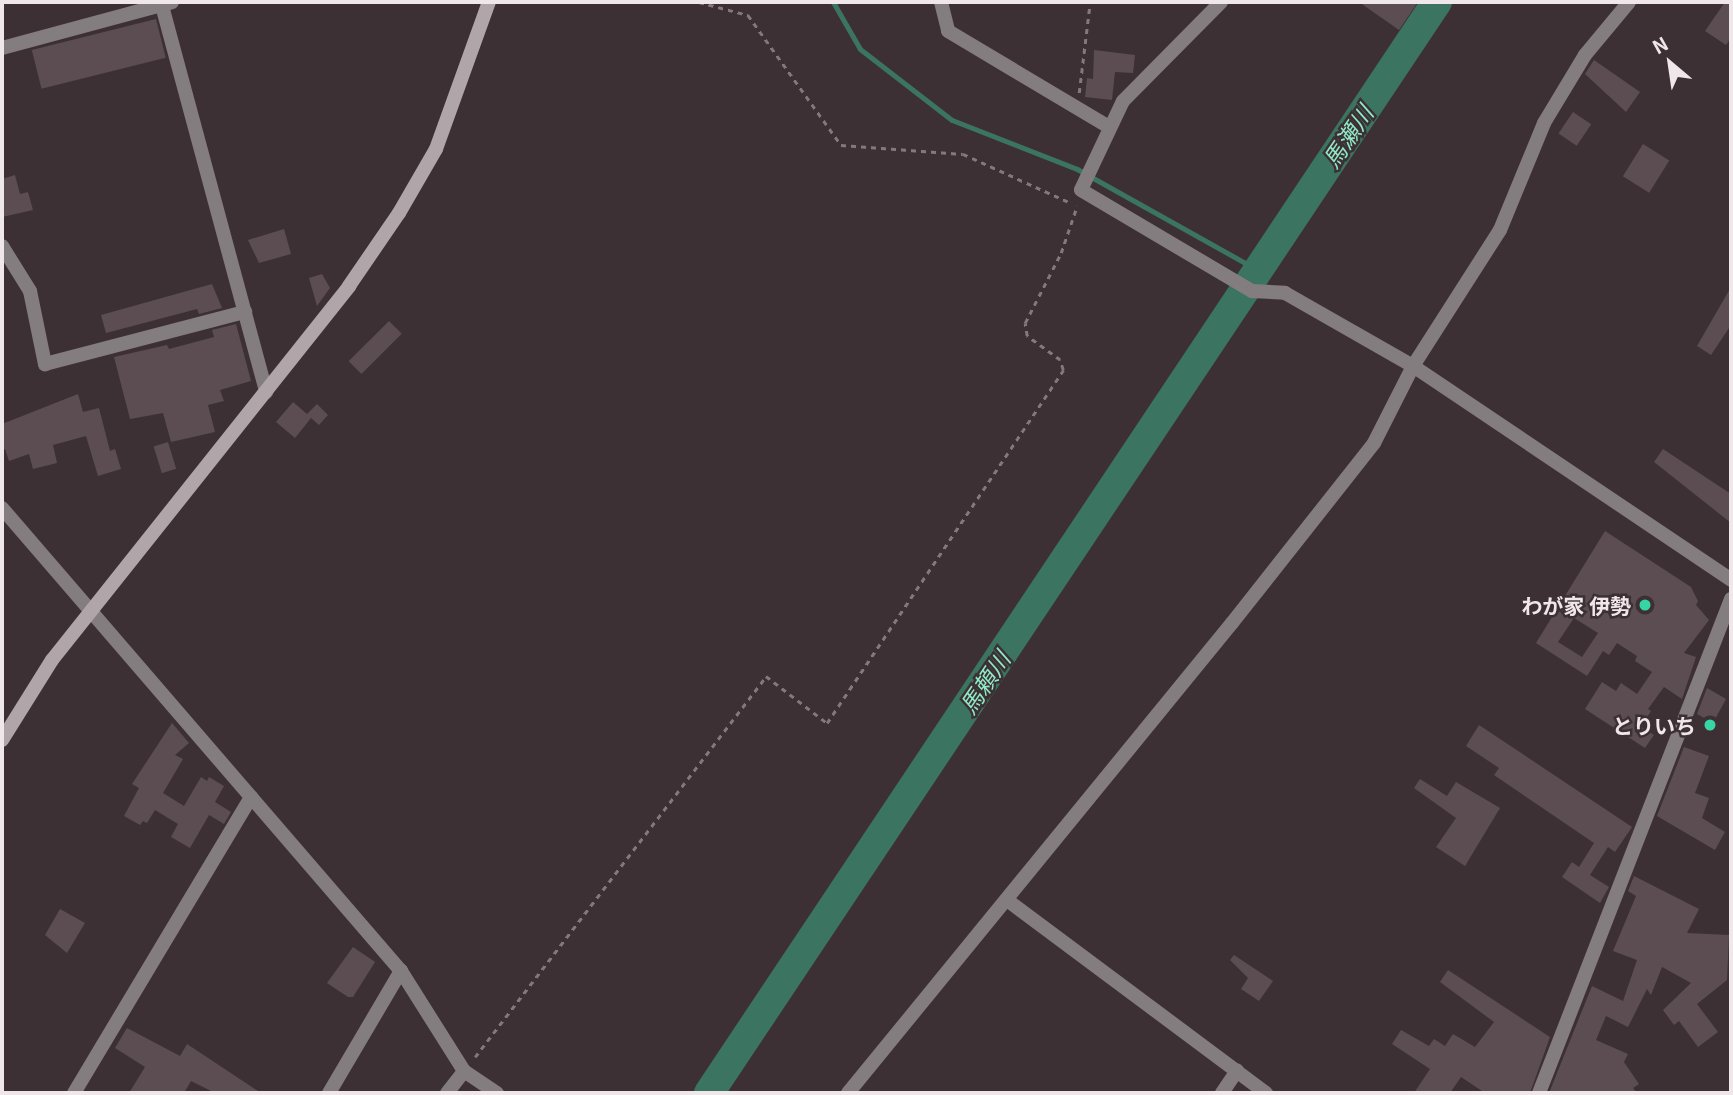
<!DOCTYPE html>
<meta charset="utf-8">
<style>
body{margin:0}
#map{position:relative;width:1733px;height:1095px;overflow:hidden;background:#3d3035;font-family:Georgia,"Noto Sans JP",serif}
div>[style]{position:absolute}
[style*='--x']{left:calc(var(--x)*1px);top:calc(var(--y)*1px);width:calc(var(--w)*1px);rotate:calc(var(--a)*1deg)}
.stream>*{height:5px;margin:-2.5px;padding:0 2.5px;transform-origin:2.5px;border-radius:2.5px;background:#3b7561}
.river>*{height:30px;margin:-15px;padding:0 15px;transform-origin:15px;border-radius:15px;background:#3b7561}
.building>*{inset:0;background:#5b4d52;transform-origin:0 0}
.path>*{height:2.5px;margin-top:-1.25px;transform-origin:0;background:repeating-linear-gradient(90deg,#84787c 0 5px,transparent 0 10px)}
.street>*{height:14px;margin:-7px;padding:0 7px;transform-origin:7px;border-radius:7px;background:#837d7f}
.secondary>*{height:14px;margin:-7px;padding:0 7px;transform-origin:7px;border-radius:7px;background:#b0a5a9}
.dots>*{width:19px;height:19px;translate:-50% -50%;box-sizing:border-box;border:4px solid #3d3035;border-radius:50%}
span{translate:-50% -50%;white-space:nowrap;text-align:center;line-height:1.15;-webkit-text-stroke:5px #3d3035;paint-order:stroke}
.poi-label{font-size:21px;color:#f0e7ea;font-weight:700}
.right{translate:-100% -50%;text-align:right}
.water-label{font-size:23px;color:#8feac8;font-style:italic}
.frame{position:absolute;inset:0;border:4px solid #f0e7ea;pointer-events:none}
.north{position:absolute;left:1635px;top:28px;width:70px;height:70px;-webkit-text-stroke:5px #3d3035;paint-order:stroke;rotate:331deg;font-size:19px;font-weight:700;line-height:28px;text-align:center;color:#f0e7ea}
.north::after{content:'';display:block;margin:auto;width:24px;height:32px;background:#f0e7ea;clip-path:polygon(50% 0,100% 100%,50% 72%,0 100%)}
</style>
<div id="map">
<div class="stream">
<div style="--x:833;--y:2;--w:54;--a:60.1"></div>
<div style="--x:860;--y:49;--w:116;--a:37.7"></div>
<div style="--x:952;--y:120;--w:134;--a:21.4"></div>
<div style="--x:1077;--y:169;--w:207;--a:29.2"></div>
</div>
<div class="river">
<div style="--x:709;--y:1093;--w:1312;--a:-56.29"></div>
</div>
<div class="building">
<div style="clip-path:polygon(1359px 2px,1418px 2px,1399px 30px)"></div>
<div style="clip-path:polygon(1725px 2px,1731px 2px,1731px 38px,1726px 45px,1705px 31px)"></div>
<div style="left:156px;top:19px;width:40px;height:128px;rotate:76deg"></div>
<div style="clip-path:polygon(1094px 50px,1135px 55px,1133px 73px,1115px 72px,1112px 100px,1085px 97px,1087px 78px,1093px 79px)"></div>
<div style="clip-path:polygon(1594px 60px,1640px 92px,1626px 112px,1585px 74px)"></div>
<div style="left:1573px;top:112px;width:22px;height:26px;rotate:34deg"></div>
<div style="left:1643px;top:144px;width:31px;height:38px;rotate:32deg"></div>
<div style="clip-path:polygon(15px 175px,20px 194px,28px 192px,33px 210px,2px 217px,2px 179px)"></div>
<div style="clip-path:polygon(284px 229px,291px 254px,259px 263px,248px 240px)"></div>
<div style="clip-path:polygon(322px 274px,330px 288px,317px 306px,309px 278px)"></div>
<div style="clip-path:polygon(212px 284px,222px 308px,199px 314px,197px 309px,106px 333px,101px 315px)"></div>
<div style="clip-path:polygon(1731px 287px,1731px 325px,1711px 355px,1697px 346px)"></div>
<div style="left:389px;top:321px;width:18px;height:57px;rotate:45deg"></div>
<div style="clip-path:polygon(236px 324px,251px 381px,220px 390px,224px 401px,208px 405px,215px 432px,171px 442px,163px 413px,130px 419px,114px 357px,167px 345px,169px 349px,214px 337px,212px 330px)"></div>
<div style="clip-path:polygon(78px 394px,83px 412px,99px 408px,110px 451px,115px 449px,121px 469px,98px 476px,86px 436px,53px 445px,57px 463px,33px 469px,29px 454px,9px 461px,5px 449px,2px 450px,2px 424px)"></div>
<div style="clip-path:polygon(293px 402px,307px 414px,317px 404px,328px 415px,319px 425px,311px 418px,295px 438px,276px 422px)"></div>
<div style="left:168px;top:442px;width:28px;height:15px;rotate:73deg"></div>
<div style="clip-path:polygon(1663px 449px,1731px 494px,1731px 523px,1654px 462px)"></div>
<div style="clip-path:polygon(evenodd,1605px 531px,1691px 587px,1698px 601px,1696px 605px,1709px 620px,1684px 653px,1696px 657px,1682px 699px,1664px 687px,1648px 709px,1651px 711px,1641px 727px,1654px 735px,1645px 748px,1585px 709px,1602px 682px,1616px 691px,1621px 683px,1637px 694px,1652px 672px,1635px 661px,1637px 656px,1617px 643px,1609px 655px,1603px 651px,1587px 676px,1536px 643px,1605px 531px,1574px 618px,1598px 633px,1582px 657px,1558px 642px,1574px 618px)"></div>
<div style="clip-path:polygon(1707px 688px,1726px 699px,1713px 723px,1697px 714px)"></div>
<div style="clip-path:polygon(172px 723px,189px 743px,175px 755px,183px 759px,163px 793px,184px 806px,201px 777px,207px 781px,209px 777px,224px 786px,215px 802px,231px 812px,224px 824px,209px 815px,190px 848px,171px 837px,178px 824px,155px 810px,147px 823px,143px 821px,140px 825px,124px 816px,139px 788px,132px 784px)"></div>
<div style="clip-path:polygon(1479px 725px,1632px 827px,1615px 852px,1608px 847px,1590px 875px,1609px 887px,1600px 903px,1562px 877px,1572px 862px,1579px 867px,1594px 843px,1494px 775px,1499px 768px,1466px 746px)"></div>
<div style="clip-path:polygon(1684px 747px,1709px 756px,1695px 793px,1709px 798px,1702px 818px,1725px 832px,1715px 850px,1657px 816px)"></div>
<div style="clip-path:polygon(1420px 779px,1447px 796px,1456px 782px,1500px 808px,1465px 866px,1436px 847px,1456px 818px,1414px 788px)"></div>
<div style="clip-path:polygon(1634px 876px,1699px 909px,1687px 933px,1729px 935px,1727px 980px,1697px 1004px,1718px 1032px,1698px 1047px,1679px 1021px,1674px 1025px,1663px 1010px,1691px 983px,1662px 967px,1651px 995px,1647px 989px,1628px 1027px,1606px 1016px,1596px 1040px,1628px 1054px,1624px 1062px,1639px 1084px,1633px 1088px,1637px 1093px,1549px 1093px,1592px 986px,1623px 1001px,1637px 960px,1613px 951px,1636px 896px,1628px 891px)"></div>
<div style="clip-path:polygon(60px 909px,85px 923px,67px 953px,45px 935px)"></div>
<div style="clip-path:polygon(353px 947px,375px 962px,353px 997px,348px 997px,327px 983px)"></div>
<div style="clip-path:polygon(1234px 955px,1273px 981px,1259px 1001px,1241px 989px,1248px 978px,1230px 960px)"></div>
<div style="clip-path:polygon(1448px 970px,1550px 1037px,1530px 1093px,1485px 1093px,1461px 1077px,1450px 1093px,1414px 1093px,1430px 1069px,1392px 1044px,1401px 1030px,1429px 1046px,1434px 1039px,1445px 1046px,1453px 1034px,1475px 1047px,1494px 1022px,1440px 982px)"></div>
<div style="clip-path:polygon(127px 1028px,180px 1056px,187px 1044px,261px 1093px,215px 1093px,191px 1081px,184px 1093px,129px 1093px,145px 1067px,115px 1048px)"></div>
</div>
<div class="path">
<div style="--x:699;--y:2;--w:51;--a:14.9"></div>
<div style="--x:748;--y:15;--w:160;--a:54.4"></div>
<div style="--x:841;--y:145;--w:122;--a:4.2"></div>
<div style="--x:963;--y:154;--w:116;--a:24.4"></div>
<div style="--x:1079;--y:93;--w:92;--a:-83.1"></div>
<div style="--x:475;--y:1057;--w:479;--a:-52.6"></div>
<div style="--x:766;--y:676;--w:77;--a:37.6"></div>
<div style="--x:827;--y:723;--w:425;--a:-56.2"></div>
<div style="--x:1063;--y:370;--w:10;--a:-107"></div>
<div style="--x:1060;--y:360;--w:41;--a:-144"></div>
<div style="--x:1027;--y:336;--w:13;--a:-99"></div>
<div style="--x:1025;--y:323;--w:79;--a:-62.8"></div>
<div style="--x:1061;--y:253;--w:50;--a:-71.2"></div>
</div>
<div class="street">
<div style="--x:161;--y:2;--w:404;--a:74.9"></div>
<div style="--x:941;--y:2;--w:30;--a:76"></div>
<div style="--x:948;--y:31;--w:187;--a:30.8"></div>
<div style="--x:1221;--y:2;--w:139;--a:134.7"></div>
<div style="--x:1123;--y:101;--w:98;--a:115.3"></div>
<div style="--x:1081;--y:190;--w:199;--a:30.6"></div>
<div style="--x:1252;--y:291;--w:33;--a:3"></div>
<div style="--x:1285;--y:293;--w:147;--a:29.7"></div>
<div style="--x:1413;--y:366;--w:383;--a:33.9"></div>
<div style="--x:2;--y:48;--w:176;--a:-15.1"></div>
<div style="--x:2;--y:246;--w:53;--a:58.1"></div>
<div style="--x:30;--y:291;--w:75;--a:78.4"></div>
<div style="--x:45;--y:364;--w:207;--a:-14.6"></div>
<div style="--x:2;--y:508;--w:611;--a:49.25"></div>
<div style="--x:401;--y:971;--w:118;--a:57.8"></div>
<div style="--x:464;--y:1071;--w:40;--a:34"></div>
<div style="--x:1007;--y:900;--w:323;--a:36.7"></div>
<div style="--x:74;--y:1093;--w:345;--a:-59.1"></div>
<div style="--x:329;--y:1093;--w:142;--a:-59.5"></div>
<div style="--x:447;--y:1093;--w:28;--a:-52"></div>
<div style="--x:848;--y:1093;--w:607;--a:-50.75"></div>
<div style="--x:1232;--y:623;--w:229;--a:-51.7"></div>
<div style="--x:1374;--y:443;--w:86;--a:-63.1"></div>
<div style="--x:1413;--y:366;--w:161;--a:-57.4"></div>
<div style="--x:1500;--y:230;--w:116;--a:-67.6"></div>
<div style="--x:1544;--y:123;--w:79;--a:-58.9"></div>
<div style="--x:1585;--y:55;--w:69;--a:-50.3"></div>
<div style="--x:1222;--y:1093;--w:27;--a:-56"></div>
<div style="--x:1539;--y:1093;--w:530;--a:-68.76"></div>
</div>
<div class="secondary">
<div style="--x:2;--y:740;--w:94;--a:-58"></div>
<div style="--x:52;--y:660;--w:478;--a:-51.5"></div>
<div style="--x:349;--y:286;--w:88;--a:-55.6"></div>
<div style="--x:399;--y:213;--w:74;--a:-60"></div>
<div style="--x:436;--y:149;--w:156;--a:-70.2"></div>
</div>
<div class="dots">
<div style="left:1645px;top:605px;background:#37d4a6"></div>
<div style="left:1710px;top:725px;background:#37d4a6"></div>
</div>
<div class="poi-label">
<span class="right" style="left:1631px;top:605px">わが家 伊勢</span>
<span class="right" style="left:1696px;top:725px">とりいち</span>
</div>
<div class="water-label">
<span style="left:1347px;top:136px;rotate:-56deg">馬瀬川</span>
<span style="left:984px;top:682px;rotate:-56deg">馬頼川</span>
</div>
<div class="frame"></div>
<div class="north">N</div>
</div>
